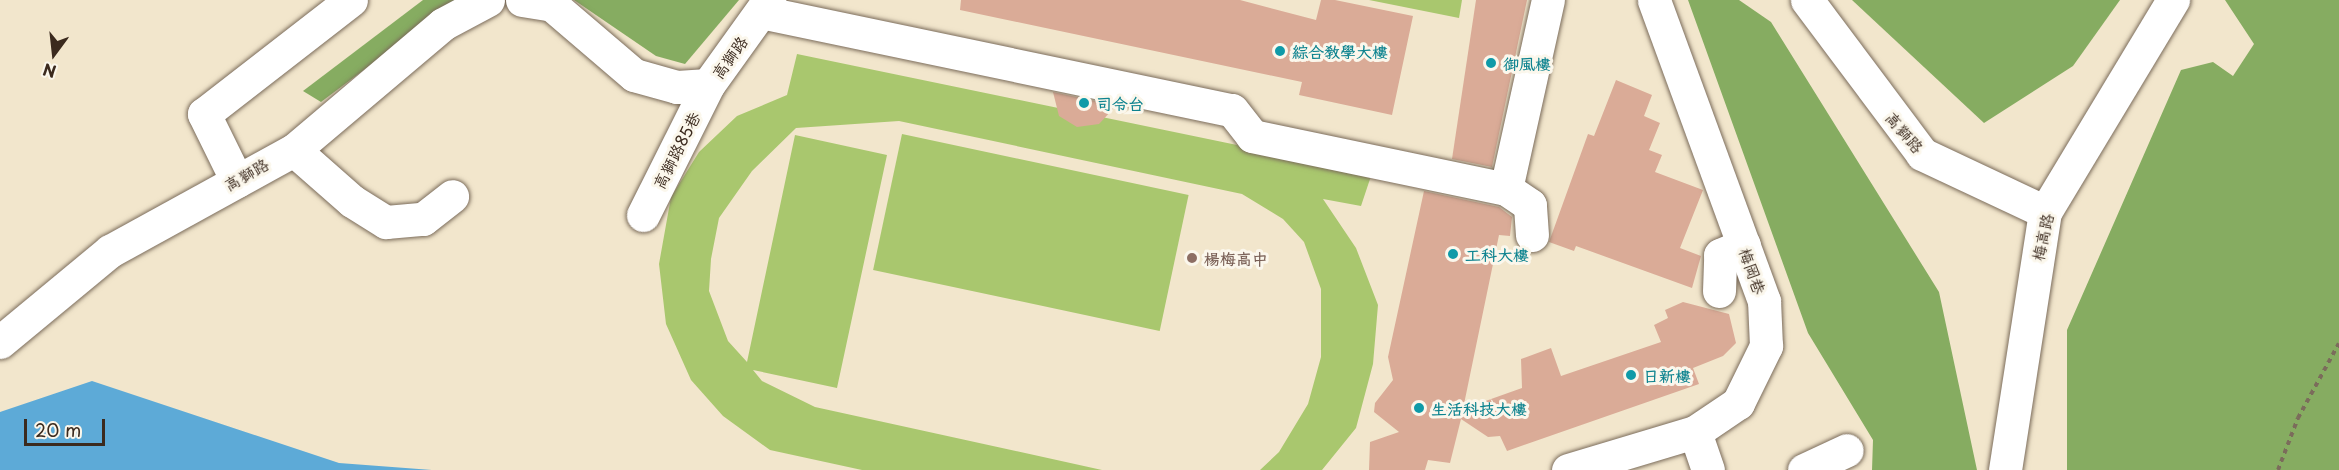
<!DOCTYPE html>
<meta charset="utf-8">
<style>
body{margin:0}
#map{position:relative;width:2339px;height:470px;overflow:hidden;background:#f2e6cc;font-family:"Playpen Sans","LXGW WenKai TC",sans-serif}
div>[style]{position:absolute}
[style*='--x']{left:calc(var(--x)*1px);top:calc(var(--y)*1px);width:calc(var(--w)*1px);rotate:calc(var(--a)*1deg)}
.green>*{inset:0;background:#a9c76e;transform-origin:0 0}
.forest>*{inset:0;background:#86ac61}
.water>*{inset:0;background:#5daad7}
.building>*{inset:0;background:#daab97}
.path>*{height:4px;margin-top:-2px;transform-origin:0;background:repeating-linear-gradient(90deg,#7b6c5b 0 4.5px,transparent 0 9px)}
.roads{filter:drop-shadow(0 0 2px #7b6c5b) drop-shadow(0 0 2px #7b6c5b)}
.minor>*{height:33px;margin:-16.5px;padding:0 16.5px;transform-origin:16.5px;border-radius:16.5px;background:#fff}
.dots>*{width:16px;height:16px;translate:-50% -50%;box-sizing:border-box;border:3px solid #fbf7ec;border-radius:50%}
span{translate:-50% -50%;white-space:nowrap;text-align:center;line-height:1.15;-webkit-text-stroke:6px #fbf7ec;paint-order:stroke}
.culture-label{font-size:16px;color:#0d838f;font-weight:700}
.left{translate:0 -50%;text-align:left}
.street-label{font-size:16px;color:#3b2a1e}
.education-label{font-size:16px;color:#785e54;font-weight:700}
.north{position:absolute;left:24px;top:24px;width:60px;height:60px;-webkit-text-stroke:4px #fbf7ec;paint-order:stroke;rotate:195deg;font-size:16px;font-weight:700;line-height:24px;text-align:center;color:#3b2a1e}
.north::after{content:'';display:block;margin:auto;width:21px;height:27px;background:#3b2a1e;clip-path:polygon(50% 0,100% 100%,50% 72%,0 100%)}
.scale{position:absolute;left:24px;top:419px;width:81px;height:27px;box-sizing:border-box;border:3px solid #3b2a1e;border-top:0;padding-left:8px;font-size:18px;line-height:21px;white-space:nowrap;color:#3b2a1e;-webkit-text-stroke:4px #fbf7ec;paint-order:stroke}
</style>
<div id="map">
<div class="green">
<div style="clip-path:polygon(1369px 0,1462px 0,1459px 18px)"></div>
<div style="clip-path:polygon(797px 54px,1372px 173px,1361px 206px,1323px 199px,1356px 248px,1378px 305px,1373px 364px,1356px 428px,1322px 470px,1260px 470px,1279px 452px,1308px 404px,1321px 357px,1321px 289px,1304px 242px,1283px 219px,1242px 194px,899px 121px,796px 128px,752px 171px,719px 218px,711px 259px,709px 291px,728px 341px,747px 362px,795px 135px,887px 155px,837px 388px,753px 370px,762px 381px,815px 407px,1102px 470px,862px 470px,770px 450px,723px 416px,691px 380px,666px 324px,659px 264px,671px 197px,699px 152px,737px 116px,787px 95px)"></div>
<div style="left:902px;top:134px;width:293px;height:139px;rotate:12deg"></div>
</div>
<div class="forest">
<div style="clip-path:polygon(423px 0,457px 0,321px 102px,303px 91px)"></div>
<div style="clip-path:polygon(574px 0,739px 0,685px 64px,656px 56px)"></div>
<div style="clip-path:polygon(1688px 0,1739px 0,1771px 22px,1939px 292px,1977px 470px,1872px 470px,1873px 440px,1808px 333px)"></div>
<div style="clip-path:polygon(1852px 0,2120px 0,2073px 66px,1984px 123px)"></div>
<div style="clip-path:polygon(2225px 0,2339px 0,2339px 470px,2067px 470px,2067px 330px,2181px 70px,2213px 62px,2233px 76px,2254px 44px)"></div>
</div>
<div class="water">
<div style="clip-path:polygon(92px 381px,339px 463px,432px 470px,0 470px,0 412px)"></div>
</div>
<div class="building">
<div style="clip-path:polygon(961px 0,1240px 0,1316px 20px,1321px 0,1335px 0,1413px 16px,1392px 115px,1299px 95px,1302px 82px,960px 10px)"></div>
<div style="clip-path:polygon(1476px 0,1527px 0,1492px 167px,1452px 159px)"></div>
<div style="clip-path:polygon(1616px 80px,1652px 95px,1644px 116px,1660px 123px,1649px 150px,1662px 155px,1655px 172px,1703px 190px,1680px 248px,1701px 256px,1692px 288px,1576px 246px,1574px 251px,1549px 242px,1588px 134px,1594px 136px)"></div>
<div style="clip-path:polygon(1053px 92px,1114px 105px,1113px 109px,1099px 124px,1077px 127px,1059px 116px)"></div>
<div style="clip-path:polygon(1424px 191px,1499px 207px,1512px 217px,1510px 236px,1499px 235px,1463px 409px,1522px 388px,1521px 359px,1551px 348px,1561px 376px,1661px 342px,1654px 325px,1668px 318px,1665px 310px,1683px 302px,1729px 314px,1736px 343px,1723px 356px,1693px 368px,1699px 384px,1507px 451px,1500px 436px,1488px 437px,1461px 419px,1450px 463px,1428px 460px,1425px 470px,1369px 470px,1370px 442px,1399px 432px,1374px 412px,1375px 403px,1393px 380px,1388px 357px)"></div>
</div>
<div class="path">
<div style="--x:2278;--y:470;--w:56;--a:-69"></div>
<div style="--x:2298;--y:418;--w:85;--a:-61.3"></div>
</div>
<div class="roads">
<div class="minor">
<div style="--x:522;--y:0;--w:30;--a:9"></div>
<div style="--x:552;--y:5;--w:108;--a:40.5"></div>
<div style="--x:634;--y:75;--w:45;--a:15.6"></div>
<div style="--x:677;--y:87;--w:31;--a:-4"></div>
<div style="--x:708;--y:85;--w:105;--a:-54.3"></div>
<div style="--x:1807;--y:0;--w:192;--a:53.2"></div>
<div style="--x:1922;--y:154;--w:136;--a:25.2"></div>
<div style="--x:761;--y:12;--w:481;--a:11.8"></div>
<div style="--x:1232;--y:110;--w:33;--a:52"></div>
<div style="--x:1252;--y:136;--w:259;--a:11.8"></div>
<div style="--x:294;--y:150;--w:77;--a:41.3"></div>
<div style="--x:352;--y:201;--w:40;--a:32"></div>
<div style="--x:386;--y:222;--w:37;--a:-5"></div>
<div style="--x:423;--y:219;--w:37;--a:-38"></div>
<div style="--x:237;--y:181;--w:75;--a:-116.2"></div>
<div style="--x:204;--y:114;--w:186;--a:-37.8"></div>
<div style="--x:643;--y:215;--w:145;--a:-63.4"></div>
<div style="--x:1532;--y:235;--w:30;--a:-94"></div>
<div style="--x:1530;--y:205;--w:29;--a:-146"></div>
<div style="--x:1506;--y:189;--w:194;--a:-77.5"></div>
<div style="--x:1719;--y:291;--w:36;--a:-88"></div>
<div style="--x:1720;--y:255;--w:26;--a:-23"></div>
<div style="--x:0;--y:342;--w:143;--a:-39.6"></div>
<div style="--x:110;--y:251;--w:210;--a:-28.8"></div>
<div style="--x:294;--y:150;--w:195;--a:-40.2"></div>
<div style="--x:443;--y:24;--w:51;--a:-28.1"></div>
<div style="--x:1695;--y:432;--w:40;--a:71.1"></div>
<div style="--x:1568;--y:470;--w:133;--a:-16.7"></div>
<div style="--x:1695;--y:432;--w:52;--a:-34"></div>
<div style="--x:1738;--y:403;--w:64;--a:-63.8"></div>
<div style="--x:1766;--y:346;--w:45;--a:-92.5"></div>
<div style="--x:1764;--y:301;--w:320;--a:-110.1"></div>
<div style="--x:1804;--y:470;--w:47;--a:-24.9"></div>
<div style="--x:2005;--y:470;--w:261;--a:-81.2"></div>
<div style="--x:2045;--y:212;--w:248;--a:-58.9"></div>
</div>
</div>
<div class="dots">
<div style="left:1280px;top:51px;background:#0f9aa8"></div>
<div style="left:1491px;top:63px;background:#0f9aa8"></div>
<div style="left:1084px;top:103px;background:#0f9aa8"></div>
<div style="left:1453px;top:254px;background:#0f9aa8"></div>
<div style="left:1192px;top:258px;background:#8d6e63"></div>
<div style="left:1631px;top:375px;background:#0f9aa8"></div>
<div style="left:1419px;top:408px;background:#0f9aa8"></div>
</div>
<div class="culture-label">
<span class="left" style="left:1292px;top:51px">綜合教學大樓</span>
<span class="left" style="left:1503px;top:63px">御風樓</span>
<span class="left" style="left:1096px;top:103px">司令台</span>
<span class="left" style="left:1465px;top:254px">工科大樓</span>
<span class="left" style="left:1643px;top:375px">日新樓</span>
<span class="left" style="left:1431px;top:408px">生活科技大樓</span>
</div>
<div class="street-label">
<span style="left:729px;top:57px;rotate:-54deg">高獅路</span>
<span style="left:1905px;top:132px;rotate:49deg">高獅路</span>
<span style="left:676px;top:150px;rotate:-63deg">高獅路85巷</span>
<span style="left:246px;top:174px;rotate:-30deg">高獅路</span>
<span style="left:2042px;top:237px;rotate:-78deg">梅高路</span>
<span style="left:1753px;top:271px;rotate:70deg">梅岡巷</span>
</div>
<div class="education-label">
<span class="left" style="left:1204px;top:258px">楊梅高中</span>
</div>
<div class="north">N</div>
<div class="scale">20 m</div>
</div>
